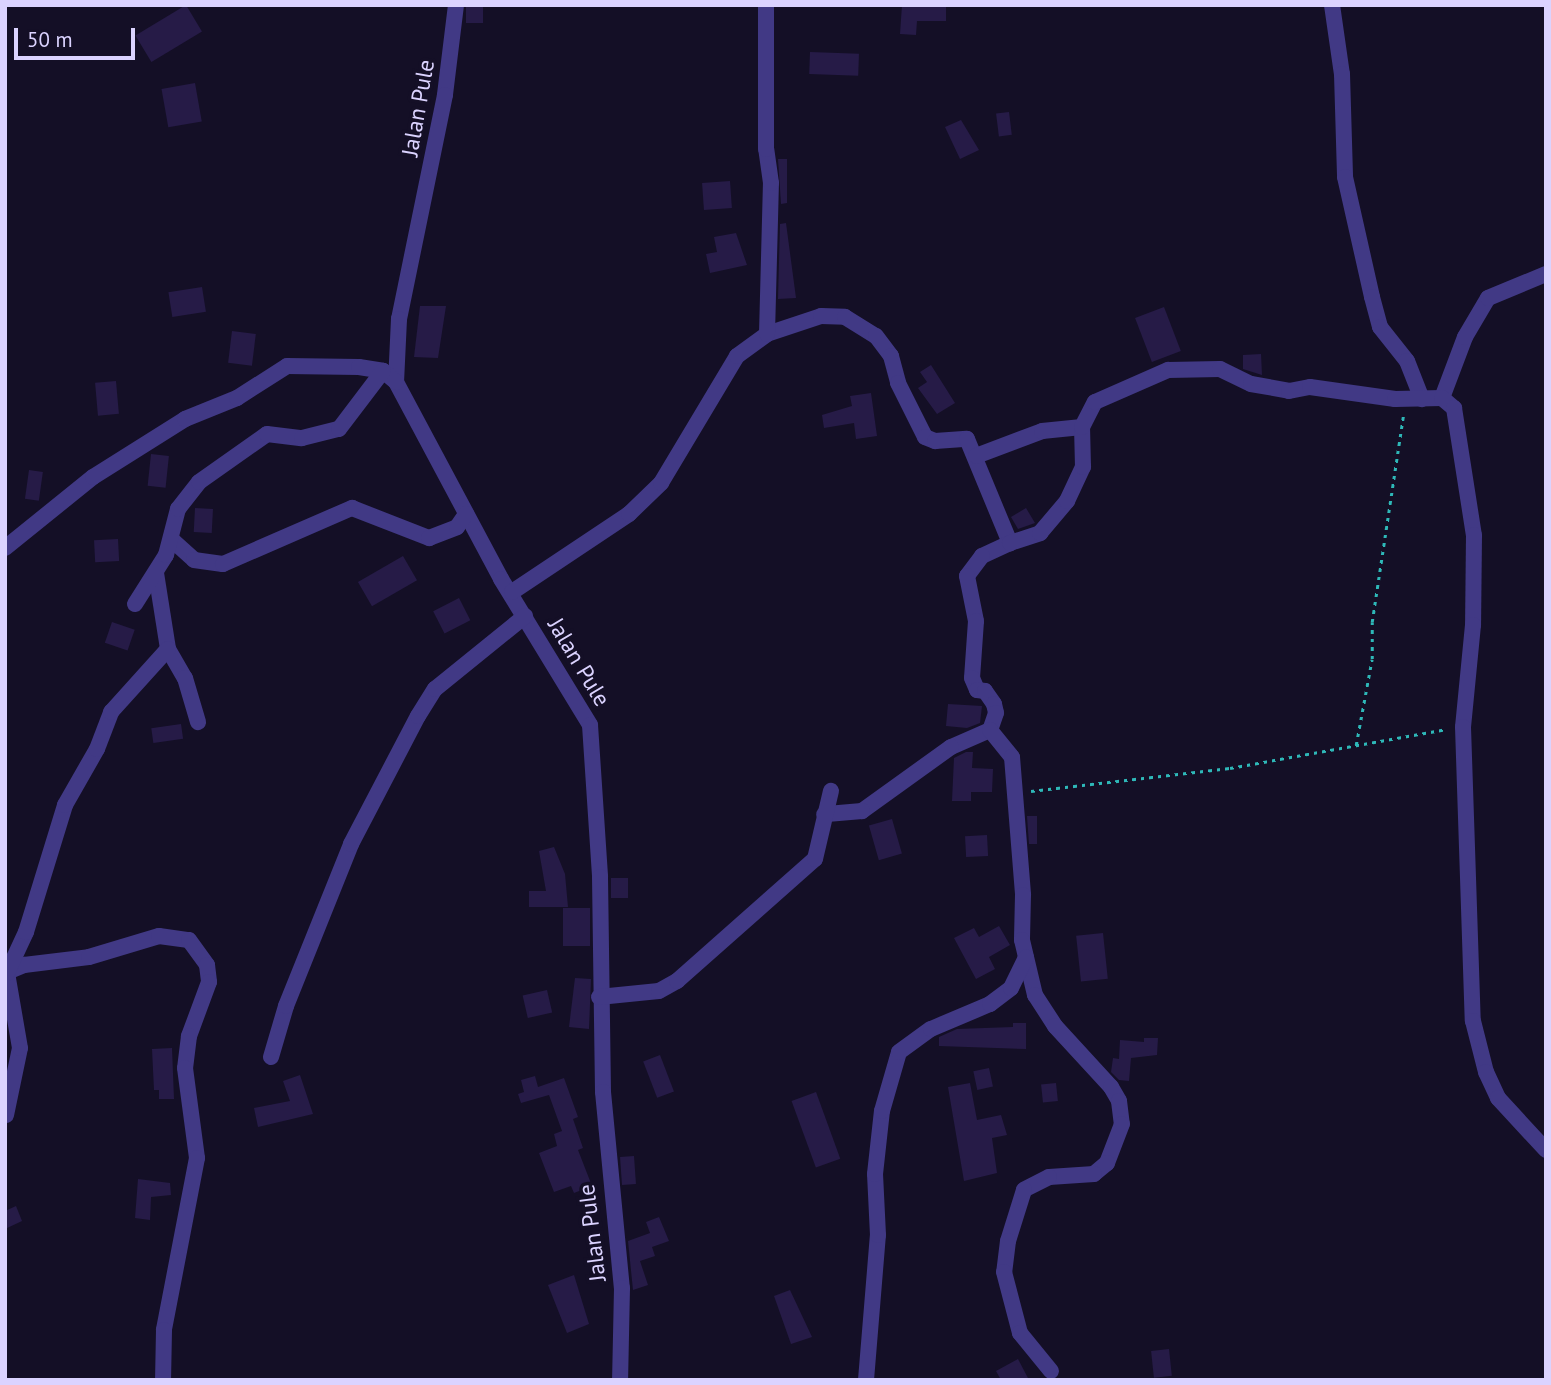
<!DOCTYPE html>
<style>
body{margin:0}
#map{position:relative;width:1551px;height:1385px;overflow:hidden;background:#140f26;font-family:"PT Sans",sans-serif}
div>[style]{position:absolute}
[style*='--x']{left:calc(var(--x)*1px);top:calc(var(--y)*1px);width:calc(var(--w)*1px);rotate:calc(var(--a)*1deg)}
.building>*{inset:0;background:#261b47;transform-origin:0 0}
.path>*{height:2.5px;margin-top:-1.25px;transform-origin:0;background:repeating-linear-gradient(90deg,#2eb8b8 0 3.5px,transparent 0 8.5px)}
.minor>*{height:16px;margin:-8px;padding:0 8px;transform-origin:8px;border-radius:8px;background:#413985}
span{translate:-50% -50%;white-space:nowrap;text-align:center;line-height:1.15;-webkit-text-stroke:7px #140f26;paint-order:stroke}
.street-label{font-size:23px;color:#dbd3ff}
.frame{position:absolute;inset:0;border:7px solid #dbd3ff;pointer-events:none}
.scale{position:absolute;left:14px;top:28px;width:121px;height:32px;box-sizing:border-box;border:4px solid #dbd3ff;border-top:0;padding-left:9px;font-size:21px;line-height:24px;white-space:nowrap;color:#dbd3ff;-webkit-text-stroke:5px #140f26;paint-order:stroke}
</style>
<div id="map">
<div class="building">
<div style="left:186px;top:5px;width:31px;height:59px;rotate:59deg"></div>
<div style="left:466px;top:5px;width:17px;height:18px"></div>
<div style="clip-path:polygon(902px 5px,946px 5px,946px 21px,917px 21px,916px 35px,900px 34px)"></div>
<div style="left:810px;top:52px;width:49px;height:22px;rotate:2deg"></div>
<div style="left:195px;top:83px;width:39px;height:34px;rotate:80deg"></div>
<div style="left:1009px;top:112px;width:23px;height:13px;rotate:83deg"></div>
<div style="clip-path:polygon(961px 120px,979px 150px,960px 159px,945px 127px)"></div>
<div style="clip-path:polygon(778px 159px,787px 159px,787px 203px,781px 204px)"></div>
<div style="left:730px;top:181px;width:27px;height:28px;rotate:86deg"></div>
<div style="clip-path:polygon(786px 223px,796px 298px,778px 299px,780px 224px)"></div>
<div style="clip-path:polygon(736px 233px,747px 265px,710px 273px,706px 254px,717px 252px,714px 237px)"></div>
<div style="left:202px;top:287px;width:25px;height:34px;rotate:81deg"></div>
<div style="clip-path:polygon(420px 306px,446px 306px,438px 358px,414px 357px)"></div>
<div style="left:1164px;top:307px;width:47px;height:31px;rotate:69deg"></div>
<div style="left:232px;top:331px;width:24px;height:32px;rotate:7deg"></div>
<div style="clip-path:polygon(1261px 354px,1262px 375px,1243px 369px,1243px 355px)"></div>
<div style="clip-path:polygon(931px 365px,955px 403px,937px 414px,918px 388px,927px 382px,920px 372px)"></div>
<div style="left:116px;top:381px;width:33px;height:21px;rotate:85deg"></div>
<div style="clip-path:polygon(871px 393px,877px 436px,856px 439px,854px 423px,824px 428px,822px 415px,852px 406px,850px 396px)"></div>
<div style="left:151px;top:454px;width:18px;height:32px;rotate:6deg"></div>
<div style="left:29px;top:470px;width:14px;height:29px;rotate:8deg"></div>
<div style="left:195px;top:508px;width:18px;height:24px;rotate:3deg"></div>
<div style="clip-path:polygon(1026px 508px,1035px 523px,1018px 529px,1011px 517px)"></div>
<div style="left:118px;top:539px;width:22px;height:24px;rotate:87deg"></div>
<div style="left:403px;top:556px;width:28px;height:52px;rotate:60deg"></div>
<div style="left:459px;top:598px;width:25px;height:29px;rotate:63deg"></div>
<div style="left:112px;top:622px;width:24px;height:22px;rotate:19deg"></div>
<div style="clip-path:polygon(948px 704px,982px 706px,980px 723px,967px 728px,946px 726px)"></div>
<div style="left:181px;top:724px;width:15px;height:30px;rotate:82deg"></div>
<div style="clip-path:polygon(966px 752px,973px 752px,972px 768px,993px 769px,992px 792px,971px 792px,971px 801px,952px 801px,954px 758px)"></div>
<div style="clip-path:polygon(1027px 816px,1037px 816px,1037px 844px,1029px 844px)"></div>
<div style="left:892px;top:819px;width:36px;height:24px;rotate:74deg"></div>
<div style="left:987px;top:835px;width:21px;height:22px;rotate:87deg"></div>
<div style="clip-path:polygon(554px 847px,565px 874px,568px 907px,529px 907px,529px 891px,546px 891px,539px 851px)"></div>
<div style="left:611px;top:878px;width:17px;height:20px"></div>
<div style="left:590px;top:908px;width:38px;height:27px;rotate:90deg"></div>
<div style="clip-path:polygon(999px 926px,1010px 945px,989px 957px,995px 969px,976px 979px,954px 938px,974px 928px,979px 937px)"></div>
<div style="left:1103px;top:933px;width:46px;height:27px;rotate:84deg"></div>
<div style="clip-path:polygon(575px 978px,591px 979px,589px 1029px,569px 1027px)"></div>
<div style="left:547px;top:990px;width:23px;height:25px;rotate:77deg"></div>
<div style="clip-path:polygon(1013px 1023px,1026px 1023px,1026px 1049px,939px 1046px,939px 1037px,957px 1029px,1013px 1027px)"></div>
<div style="clip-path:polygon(1144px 1038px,1158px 1038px,1157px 1055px,1131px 1058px,1129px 1081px,1119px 1080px,1111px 1072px,1113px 1058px,1119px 1059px,1120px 1040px,1144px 1042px)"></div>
<div style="clip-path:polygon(172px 1048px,174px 1099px,159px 1099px,159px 1090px,154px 1090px,152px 1049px)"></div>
<div style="left:660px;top:1055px;width:39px;height:18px;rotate:69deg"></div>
<div style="left:989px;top:1068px;width:19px;height:16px;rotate:78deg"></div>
<div style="clip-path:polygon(300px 1075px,313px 1114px,258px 1127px,254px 1108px,290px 1101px,283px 1081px)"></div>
<div style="clip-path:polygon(535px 1076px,538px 1087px,564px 1078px,578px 1117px,573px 1119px,583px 1148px,578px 1150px,592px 1186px,574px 1193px,571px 1186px,554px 1192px,539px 1153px,557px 1146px,554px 1134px,562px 1131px,549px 1095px,521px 1103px,518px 1094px,524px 1092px,521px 1080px)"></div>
<div style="clip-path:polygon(970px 1083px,977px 1120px,1001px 1115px,1007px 1135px,992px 1138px,997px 1173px,964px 1181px,948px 1087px)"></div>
<div style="left:1056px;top:1083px;width:18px;height:15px;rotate:84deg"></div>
<div style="left:816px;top:1092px;width:71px;height:26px;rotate:70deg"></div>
<div style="left:634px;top:1156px;width:28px;height:14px;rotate:86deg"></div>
<div style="clip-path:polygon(138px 1179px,170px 1183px,171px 1195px,151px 1197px,150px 1220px,135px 1218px)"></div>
<div style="clip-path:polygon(16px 1206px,22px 1221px,5px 1229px,5px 1211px)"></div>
<div style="clip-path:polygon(659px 1217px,669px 1241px,652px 1247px,655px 1256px,640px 1261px,648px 1285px,633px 1290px,628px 1241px,650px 1233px,646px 1222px)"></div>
<div style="clip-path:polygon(574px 1275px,589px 1324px,567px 1333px,548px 1285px)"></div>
<div style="clip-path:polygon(790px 1290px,812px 1337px,791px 1344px,774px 1296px)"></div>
<div style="left:1169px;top:1349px;width:27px;height:18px;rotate:84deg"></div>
<div style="clip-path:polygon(1018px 1359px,1029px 1380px,1001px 1380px,996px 1371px)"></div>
</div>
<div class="path">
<div style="--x:1356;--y:745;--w:87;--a:-79.5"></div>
<div style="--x:1372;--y:659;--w:37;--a:-90"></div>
<div style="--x:1372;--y:622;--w:208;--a:-81.4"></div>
<div style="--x:1031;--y:791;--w:200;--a:-6.6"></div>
<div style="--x:1230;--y:768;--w:219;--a:-10.2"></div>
</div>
<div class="minor">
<div style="--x:456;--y:5;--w:91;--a:97"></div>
<div style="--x:445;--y:95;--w:229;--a:101.6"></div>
<div style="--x:399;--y:319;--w:63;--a:92.7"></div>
<div style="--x:396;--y:382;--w:223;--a:61.9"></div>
<div style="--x:501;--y:579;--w:171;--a:58.6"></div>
<div style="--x:590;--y:725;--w:152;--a:86.2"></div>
<div style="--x:600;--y:877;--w:215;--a:89.2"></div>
<div style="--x:603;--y:1092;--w:197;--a:84.5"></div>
<div style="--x:622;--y:1288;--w:92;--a:91.2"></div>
<div style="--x:1332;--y:5;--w:70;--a:81.8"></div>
<div style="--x:1342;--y:74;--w:103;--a:88.3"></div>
<div style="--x:1345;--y:177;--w:123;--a:77.3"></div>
<div style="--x:1372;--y:297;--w:31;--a:75"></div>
<div style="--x:1380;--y:327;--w:43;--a:51.5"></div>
<div style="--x:1407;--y:361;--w:41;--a:68.5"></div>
<div style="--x:767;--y:334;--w:57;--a:-18.4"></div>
<div style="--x:821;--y:316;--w:24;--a:2"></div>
<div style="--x:845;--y:317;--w:36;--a:32"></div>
<div style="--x:876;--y:336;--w:25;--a:53"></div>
<div style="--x:891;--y:356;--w:28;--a:75"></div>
<div style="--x:898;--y:383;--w:60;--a:63.4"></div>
<div style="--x:925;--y:437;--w:11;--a:22"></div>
<div style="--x:935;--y:441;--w:32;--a:-4"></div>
<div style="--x:967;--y:439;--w:113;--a:67.5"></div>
<div style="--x:1010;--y:543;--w:31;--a:155"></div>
<div style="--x:982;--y:556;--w:25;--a:127"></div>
<div style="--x:967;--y:576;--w:46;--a:78.7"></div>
<div style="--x:976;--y:621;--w:57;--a:94"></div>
<div style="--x:972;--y:678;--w:13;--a:67"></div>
<div style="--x:977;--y:690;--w:8;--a:7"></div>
<div style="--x:985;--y:691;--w:16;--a:55"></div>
<div style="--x:994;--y:704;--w:9;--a:77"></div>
<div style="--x:996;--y:713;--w:18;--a:109"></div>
<div style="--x:990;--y:730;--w:43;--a:156.4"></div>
<div style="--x:951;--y:747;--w:110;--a:144.3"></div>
<div style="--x:862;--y:811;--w:38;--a:175"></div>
<div style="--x:1442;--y:398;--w:65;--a:-69.3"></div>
<div style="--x:1465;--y:337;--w:45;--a:-59.5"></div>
<div style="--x:1488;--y:298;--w:63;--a:-22.5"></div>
<div style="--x:976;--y:456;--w:71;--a:-20.7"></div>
<div style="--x:1042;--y:431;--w:40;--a:-5.7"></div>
<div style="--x:171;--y:539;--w:31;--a:42"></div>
<div style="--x:194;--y:560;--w:29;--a:8"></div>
<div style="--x:223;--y:564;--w:141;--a:-23.5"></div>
<div style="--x:352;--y:508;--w:83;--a:21.3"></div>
<div style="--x:429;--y:538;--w:30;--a:-21"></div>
<div style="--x:457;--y:527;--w:16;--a:-55"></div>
<div style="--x:1010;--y:543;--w:32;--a:-18"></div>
<div style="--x:1040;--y:533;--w:42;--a:-49.8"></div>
<div style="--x:1067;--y:501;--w:38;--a:-65"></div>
<div style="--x:1083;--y:467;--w:40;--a:-91.4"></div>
<div style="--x:1082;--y:427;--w:28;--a:-63"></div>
<div style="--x:1095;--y:402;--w:80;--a:-23.7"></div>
<div style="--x:1168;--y:370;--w:52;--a:-1.1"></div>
<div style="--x:1220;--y:369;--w:34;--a:26"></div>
<div style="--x:1251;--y:384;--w:39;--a:10"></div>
<div style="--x:1289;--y:391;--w:21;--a:-11"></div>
<div style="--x:1310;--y:387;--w:86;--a:8"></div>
<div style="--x:1395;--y:399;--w:47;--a:-1.2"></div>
<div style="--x:1442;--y:398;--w:16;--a:40"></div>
<div style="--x:1454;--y:408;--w:129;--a:81.1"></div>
<div style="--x:1474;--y:535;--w:90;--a:90.6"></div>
<div style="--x:1473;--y:625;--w:102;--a:95.6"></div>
<div style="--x:1463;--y:727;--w:294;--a:88.1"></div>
<div style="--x:1473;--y:1021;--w:53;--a:75.7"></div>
<div style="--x:1486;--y:1072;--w:29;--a:65"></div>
<div style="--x:1498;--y:1098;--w:71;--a:47.3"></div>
<div style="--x:5;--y:548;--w:113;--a:-38.9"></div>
<div style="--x:93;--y:477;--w:109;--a:-32.2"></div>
<div style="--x:185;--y:419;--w:56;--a:-22"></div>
<div style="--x:237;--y:398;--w:59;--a:-32.6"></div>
<div style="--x:287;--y:366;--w:72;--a:0.8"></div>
<div style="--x:359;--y:367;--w:24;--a:9"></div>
<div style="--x:383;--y:371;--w:17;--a:40"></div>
<div style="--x:156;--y:573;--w:77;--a:81"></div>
<div style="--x:168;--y:649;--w:34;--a:60"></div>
<div style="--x:185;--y:678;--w:46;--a:73.5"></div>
<div style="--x:512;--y:592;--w:141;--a:-33.7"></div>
<div style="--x:629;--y:514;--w:45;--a:-44.1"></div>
<div style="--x:661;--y:483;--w:148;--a:-59.1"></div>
<div style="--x:737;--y:356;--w:37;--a:-36"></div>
<div style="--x:767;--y:334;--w:151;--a:-88.5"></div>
<div style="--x:771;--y:183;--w:34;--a:-98"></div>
<div style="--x:766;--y:149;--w:144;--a:-90"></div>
<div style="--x:135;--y:604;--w:58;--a:-57.7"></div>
<div style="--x:166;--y:555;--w:48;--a:-75.4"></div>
<div style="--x:178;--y:509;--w:34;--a:-52"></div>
<div style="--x:199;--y:482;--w:83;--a:-35.2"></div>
<div style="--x:267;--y:434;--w:35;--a:7"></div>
<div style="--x:302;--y:438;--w:38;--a:-14"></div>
<div style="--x:339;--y:429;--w:73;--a:-52.8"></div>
<div style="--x:990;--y:730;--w:35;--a:51"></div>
<div style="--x:1012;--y:757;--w:138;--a:85.4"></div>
<div style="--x:1023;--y:895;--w:45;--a:91.3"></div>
<div style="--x:1022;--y:940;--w:57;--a:76.7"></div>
<div style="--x:1035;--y:995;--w:37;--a:57"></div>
<div style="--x:1055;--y:1026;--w:83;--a:47.4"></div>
<div style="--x:1111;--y:1087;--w:16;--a:60"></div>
<div style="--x:1119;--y:1101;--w:23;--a:83"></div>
<div style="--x:1122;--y:1124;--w:42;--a:111"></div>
<div style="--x:1107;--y:1163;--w:17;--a:140"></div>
<div style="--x:1094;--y:1174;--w:45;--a:176.2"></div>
<div style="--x:1049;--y:1177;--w:28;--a:153"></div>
<div style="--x:1024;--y:1190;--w:53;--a:107.4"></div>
<div style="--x:1008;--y:1241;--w:31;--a:97"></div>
<div style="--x:1004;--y:1272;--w:63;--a:75.3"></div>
<div style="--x:1020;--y:1333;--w:49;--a:50.8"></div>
<div style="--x:5;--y:973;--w:21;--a:-23"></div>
<div style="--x:24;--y:965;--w:65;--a:-7"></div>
<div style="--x:89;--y:957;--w:73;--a:-16.7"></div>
<div style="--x:159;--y:936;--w:30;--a:8"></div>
<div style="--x:189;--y:940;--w:31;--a:54"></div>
<div style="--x:207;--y:965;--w:17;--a:83"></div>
<div style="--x:209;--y:982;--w:58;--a:110.3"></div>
<div style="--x:189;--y:1036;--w:32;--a:97"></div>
<div style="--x:185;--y:1068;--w:91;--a:82.4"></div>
<div style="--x:197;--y:1158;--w:175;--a:100.9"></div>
<div style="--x:164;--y:1330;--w:50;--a:91.1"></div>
<div style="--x:599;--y:997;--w:60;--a:-5.7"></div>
<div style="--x:659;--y:991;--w:21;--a:-29"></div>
<div style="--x:677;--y:981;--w:184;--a:-41.5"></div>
<div style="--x:815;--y:859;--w:70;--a:-76.8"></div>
<div style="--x:271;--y:1057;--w:53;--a:-73.6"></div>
<div style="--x:286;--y:1006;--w:175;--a:-68.1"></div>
<div style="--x:351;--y:844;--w:144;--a:-62.4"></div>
<div style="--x:418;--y:716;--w:32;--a:-58"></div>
<div style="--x:435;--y:689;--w:116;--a:-39"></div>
<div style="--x:6;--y:1115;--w:68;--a:-78.2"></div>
<div style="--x:20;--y:1048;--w:76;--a:-99.8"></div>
<div style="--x:7;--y:973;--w:45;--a:-65.1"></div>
<div style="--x:26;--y:932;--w:133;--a:-72.9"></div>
<div style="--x:65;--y:805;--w:64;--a:-60.3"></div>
<div style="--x:97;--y:749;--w:40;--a:-69"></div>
<div style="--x:111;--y:712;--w:85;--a:-47.9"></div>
<div style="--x:866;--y:1380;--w:145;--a:-85.3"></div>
<div style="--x:878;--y:1235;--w:61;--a:-92.8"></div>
<div style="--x:875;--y:1174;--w:63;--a:-83.7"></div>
<div style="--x:882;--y:1111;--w:61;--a:-73.9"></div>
<div style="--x:899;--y:1052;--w:39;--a:-36"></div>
<div style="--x:931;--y:1029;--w:64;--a:-23"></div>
<div style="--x:990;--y:1004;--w:26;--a:-37"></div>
<div style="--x:1011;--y:988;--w:34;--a:-64"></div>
</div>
<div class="street-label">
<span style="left:418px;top:108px;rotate:-80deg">Jalan Pule</span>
<span style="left:579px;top:662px;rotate:59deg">Jalan Pule</span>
<span style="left:592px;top:1233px;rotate:-97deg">Jalan Pule</span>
</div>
<div class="frame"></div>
<div class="scale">50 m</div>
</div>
